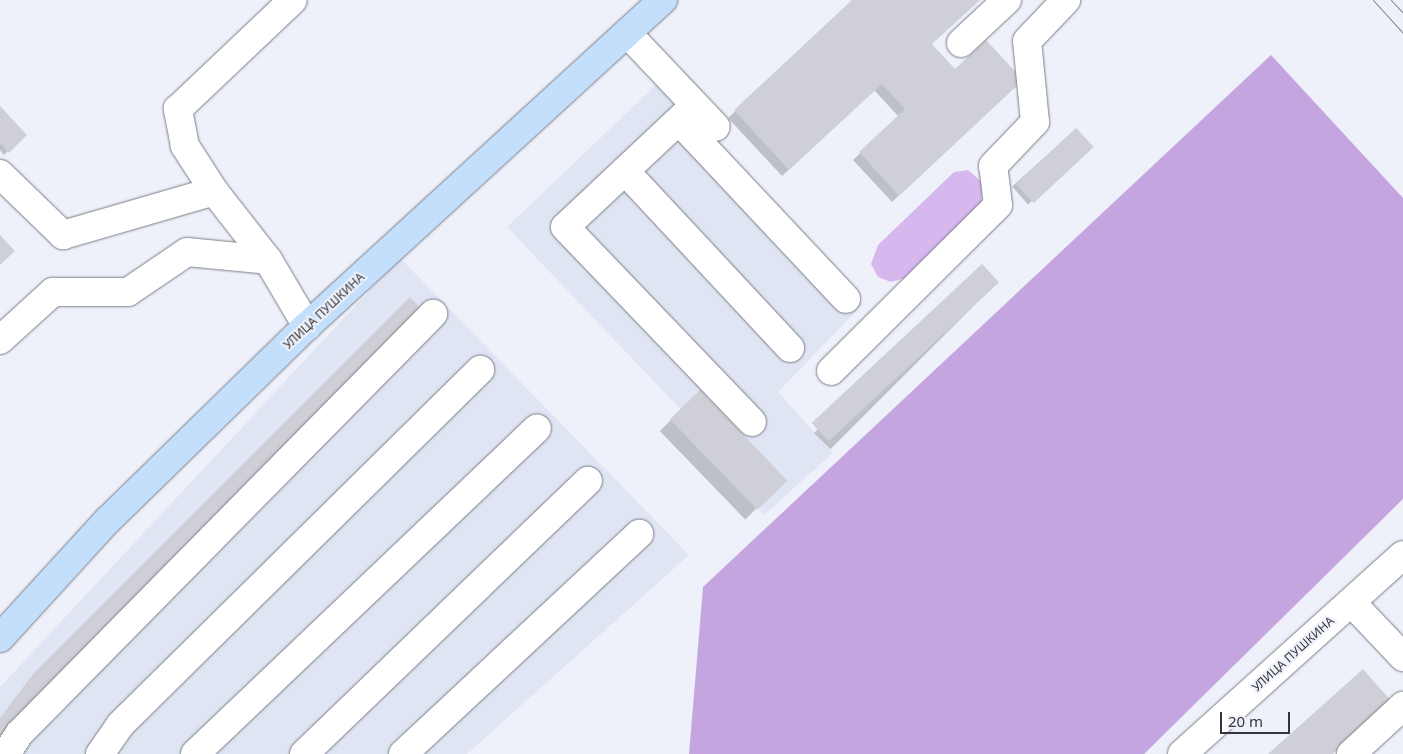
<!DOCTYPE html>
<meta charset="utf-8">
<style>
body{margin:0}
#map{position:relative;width:1403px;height:754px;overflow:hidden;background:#eef1fa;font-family:"Noto Sans",sans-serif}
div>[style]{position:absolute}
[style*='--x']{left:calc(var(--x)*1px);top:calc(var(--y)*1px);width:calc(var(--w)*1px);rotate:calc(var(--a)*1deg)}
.built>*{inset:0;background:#e0e5f4}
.green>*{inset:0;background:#d6b8ef}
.forest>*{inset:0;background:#c5a5e0}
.shadow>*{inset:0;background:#0003;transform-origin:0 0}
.building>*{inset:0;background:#cfcfd7;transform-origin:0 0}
.roads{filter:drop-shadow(0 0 1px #7a7d85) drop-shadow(0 0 1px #7a7d85)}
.minor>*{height:28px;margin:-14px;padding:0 14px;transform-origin:14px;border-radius:14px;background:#fff}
.major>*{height:28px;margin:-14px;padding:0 14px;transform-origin:14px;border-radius:14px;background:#c3dffc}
.tram>*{height:1px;margin:-0.5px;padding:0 0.5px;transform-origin:0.5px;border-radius:0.5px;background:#7c7e83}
span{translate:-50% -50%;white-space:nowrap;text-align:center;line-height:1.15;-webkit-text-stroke:4px #eef1fa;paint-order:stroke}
.street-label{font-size:12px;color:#343538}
.scale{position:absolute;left:1220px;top:712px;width:70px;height:22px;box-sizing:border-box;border:2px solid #343538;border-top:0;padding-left:6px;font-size:15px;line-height:18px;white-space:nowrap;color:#343538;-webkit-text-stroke:4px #eef1fa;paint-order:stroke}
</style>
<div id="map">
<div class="built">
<div style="clip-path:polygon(657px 84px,863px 304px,778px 392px,833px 453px,764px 515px,678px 423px,686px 415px,507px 227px)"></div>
<div style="clip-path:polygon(400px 258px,689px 555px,467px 754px,0 754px,0 687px)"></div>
</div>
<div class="green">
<div style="clip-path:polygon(968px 170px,983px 183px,981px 203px,905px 278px,891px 282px,878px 277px,871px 264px,878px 245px,954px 172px)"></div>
</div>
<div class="forest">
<div style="clip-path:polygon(1271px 55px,1403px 198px,1403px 499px,1144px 754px,689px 754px,703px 587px)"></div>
</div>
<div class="shadow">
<div style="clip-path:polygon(854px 0,979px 0,931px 44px,955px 71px,1014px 88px,892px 202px,853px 160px,899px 117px,874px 90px,782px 176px,728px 118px)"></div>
<div style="clip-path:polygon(0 108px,25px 135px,4px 155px,0 150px)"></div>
<div style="left:1076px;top:129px;width:24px;height:86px;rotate:48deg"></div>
<div style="left:981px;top:266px;width:23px;height:236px;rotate:45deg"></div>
<div style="left:700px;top:392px;width:123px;height:56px;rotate:46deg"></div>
</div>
<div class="building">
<div style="clip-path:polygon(852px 0,980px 0,932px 44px,955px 69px,986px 40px,1023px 80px,899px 196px,859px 152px,905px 109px,882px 84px,789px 170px,734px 110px)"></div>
<div style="clip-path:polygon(0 106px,27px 135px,9px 153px,0 143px)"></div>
<div style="left:1076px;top:128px;width:26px;height:82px;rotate:47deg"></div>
<div style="clip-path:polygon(0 235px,15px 251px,0 265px)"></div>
<div style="left:982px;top:264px;width:25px;height:233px;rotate:47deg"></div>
<div style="clip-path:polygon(410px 297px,424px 312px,0 751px,0 718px,33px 674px)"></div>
<div style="left:700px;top:390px;width:126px;height:42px;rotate:46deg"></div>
<div style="clip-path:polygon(1363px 669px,1392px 702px,1333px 754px,1268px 754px)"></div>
</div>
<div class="roads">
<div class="minor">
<div style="--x:627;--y:33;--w:129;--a:46.6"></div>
<div style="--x:961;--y:43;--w:63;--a:-43.1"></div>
<div style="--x:695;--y:105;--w:178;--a:136.8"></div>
<div style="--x:565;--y:227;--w:270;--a:46.2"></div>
<div style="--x:679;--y:121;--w:244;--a:46.8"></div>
<div style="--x:625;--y:171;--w:242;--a:47"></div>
<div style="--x:0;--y:174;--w:88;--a:44.1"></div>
<div style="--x:63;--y:235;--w:157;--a:-16.2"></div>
<div style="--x:214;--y:191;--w:88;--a:52"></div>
<div style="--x:268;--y:260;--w:77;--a:59.4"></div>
<div style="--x:214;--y:191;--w:54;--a:-122.8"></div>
<div style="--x:185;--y:146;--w:38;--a:-101"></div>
<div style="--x:178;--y:109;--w:158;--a:-43.5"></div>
<div style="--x:0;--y:340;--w:72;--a:-42.2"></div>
<div style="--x:53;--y:292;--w:75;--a:0"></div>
<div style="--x:128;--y:292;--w:71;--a:-34.1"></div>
<div style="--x:187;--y:252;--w:81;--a:5.6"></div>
<div style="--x:831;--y:371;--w:235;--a:-44.8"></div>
<div style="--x:998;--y:205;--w:39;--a:-97"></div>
<div style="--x:993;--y:166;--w:61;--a:-46.3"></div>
<div style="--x:1035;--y:122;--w:81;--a:-95.6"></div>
<div style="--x:1027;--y:41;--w:57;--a:-46.4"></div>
<div style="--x:1351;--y:602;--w:76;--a:46.6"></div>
<div style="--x:6;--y:754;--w:24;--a:-57"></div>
<div style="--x:19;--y:734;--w:590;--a:-45.41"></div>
<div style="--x:100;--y:754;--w:35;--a:-55"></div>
<div style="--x:120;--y:725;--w:506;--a:-44.6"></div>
<div style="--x:195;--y:754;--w:472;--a:-43.6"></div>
<div style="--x:304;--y:754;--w:394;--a:-43.9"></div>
<div style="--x:403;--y:754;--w:323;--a:-43"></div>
<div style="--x:1182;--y:754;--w:297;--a:-42"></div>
<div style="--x:1351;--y:754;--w:71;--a:-42.7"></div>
</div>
<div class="major">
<div style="--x:0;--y:638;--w:159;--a:-47.6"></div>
<div style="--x:107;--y:521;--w:279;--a:-44.3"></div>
<div style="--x:307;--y:326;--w:483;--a:-42.5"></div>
</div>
</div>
<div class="tram">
<div style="--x:1373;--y:0;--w:45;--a:47.7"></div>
<div style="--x:1391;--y:0;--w:18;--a:47"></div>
</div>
<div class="street-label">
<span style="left:324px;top:311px;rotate:-43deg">УЛИЦА ПУШКИНА</span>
<span style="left:1293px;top:654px;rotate:-42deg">УЛИЦА ПУШКИНА</span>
</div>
<div class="scale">20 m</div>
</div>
